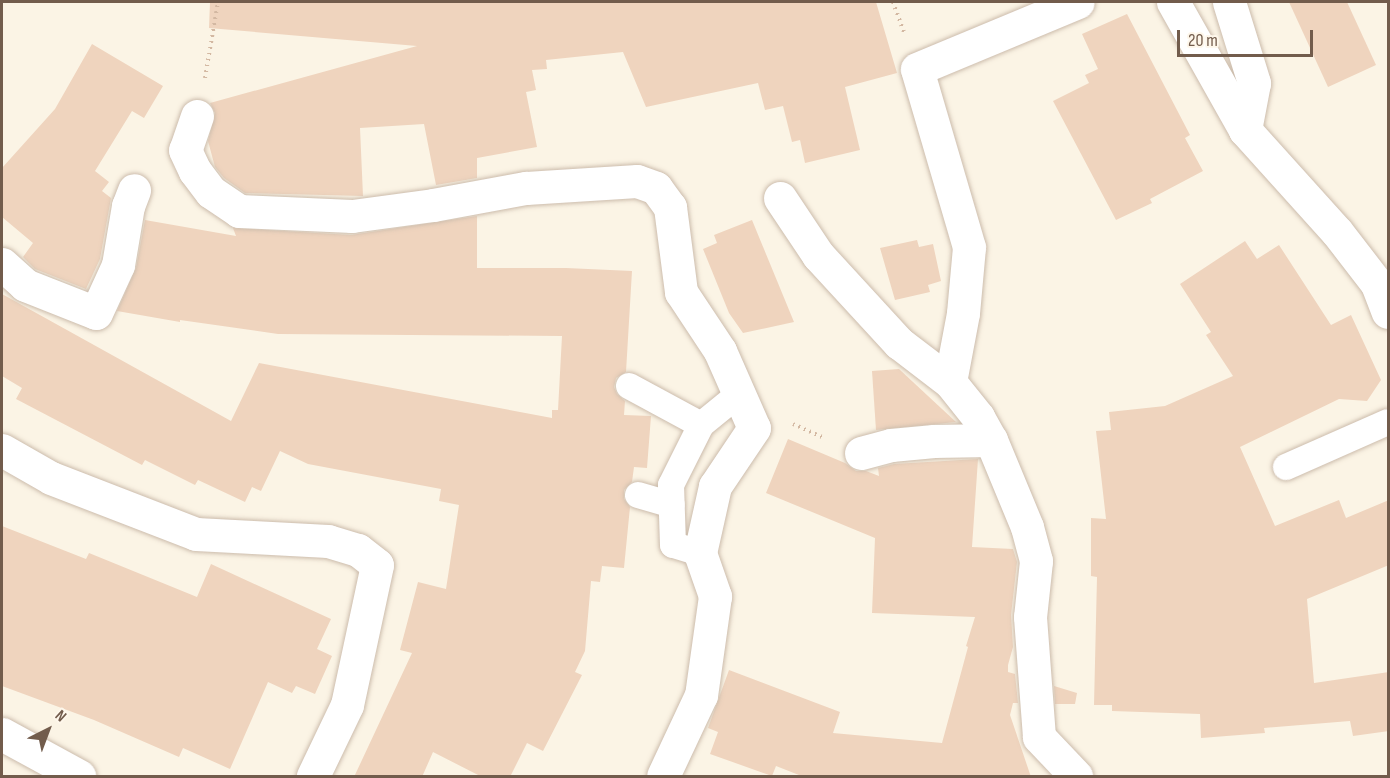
<!DOCTYPE html>
<style>
body{margin:0}
#map{position:relative;width:1390px;height:778px;overflow:hidden;background:#fbf4e5;font-family:"Sofia Sans Condensed",sans-serif}
div>[style]{position:absolute}
[style*='--x']{left:calc(var(--x)*1px);top:calc(var(--y)*1px);width:calc(var(--w)*1px);rotate:calc(var(--a)*1deg)}
.building>*{inset:0;background:#efd4be}
.path>*{height:4px;margin-top:-2px;transform-origin:0;background:repeating-linear-gradient(90deg,#d3b8a2 0 1.5px,transparent 0 6px)}
.roads{filter:drop-shadow(0 0 2px #ccbcac) drop-shadow(0 0 2px #ccbcac)}
.service>*{height:26px;margin:-13px;padding:0 13px;transform-origin:13px;border-radius:13px;background:#fff}
.minor>*{height:33px;margin:-16.5px;padding:0 16.5px;transform-origin:16.5px;border-radius:16.5px;background:#fff}
span{translate:-50% -50%;white-space:nowrap;text-align:center;line-height:1.15;-webkit-text-stroke:4.5px #fef7eb;paint-order:stroke}
.frame{position:absolute;inset:0;border:3px solid #725c4c;pointer-events:none}
.north{position:absolute;left:18px;top:700px;width:60px;height:60px;-webkit-text-stroke:4px #fef7eb;paint-order:stroke;rotate:42deg;font-size:16px;font-weight:700;line-height:24px;text-align:center;color:#725c4c}
.north::after{content:'';display:block;margin:auto;width:21px;height:27px;background:#725c4c;clip-path:polygon(50% 0,100% 100%,50% 72%,0 100%)}
.scale{position:absolute;left:1177px;top:30px;width:136px;height:27px;box-sizing:border-box;border:3px solid #725c4c;border-top:0;padding-left:8px;font-size:18px;line-height:21px;white-space:nowrap;color:#725c4c;-webkit-text-stroke:4px #fef7eb;paint-order:stroke}
</style>
<div id="map">
<div class="building">
<div style="clip-path:polygon(210px 2px,876px 2px,897px 73px,845px 87px,860px 150px,805px 163px,800px 140px,792px 142px,783px 106px,765px 110px,758px 83px,646px 107px,623px 52px,546px 60px,547px 69px,532px 70px,536px 90px,526px 92px,537px 147px,477px 158px,477px 178px,436px 185px,424px 124px,360px 128px,363px 196px,245px 193px,224px 178px,215px 167px,208px 141px,215px 113px,210px 103px,417px 46px,209px 28px)"></div>
<div style="clip-path:polygon(1289px 2px,1347px 2px,1376px 65px,1328px 87px)"></div>
<div style="clip-path:polygon(1127px 14px,1190px 135px,1185px 138px,1203px 171px,1150px 199px,1152px 203px,1116px 220px,1053px 101px,1089px 83px,1085px 75px,1098px 69px,1082px 34px)"></div>
<div style="clip-path:polygon(92px 44px,163px 86px,144px 118px,132px 111px,95px 171px,109px 182px,102px 191px,111px 198px,100px 259px,86px 289px,35px 269px,23px 257px,33px 243px,2px 217px,2px 168px,55px 109px)"></div>
<div style="clip-path:polygon(477px 216px,477px 268px,566px 268px,632px 271px,626px 372px,616px 378px,614px 387px,617px 394px,625px 401px,624px 415px,651px 416px,647px 468px,634px 467px,632px 482px,624px 490px,624px 499px,630px 507px,624px 568px,602px 566px,600px 582px,591px 581px,585px 651px,575px 672px,582px 675px,543px 751px,527px 743px,510px 777px,482px 777px,433px 752px,422px 777px,354px 777px,412px 653px,400px 650px,418px 582px,446px 589px,459px 505px,439px 501px,441px 489px,308px 464px,280px 451px,261px 491px,252px 487px,245px 502px,198px 480px,195px 485px,145px 460px,142px 465px,16px 399px,22px 388px,2px 376px,2px 294px,231px 421px,259px 363px,552px 418px,552px 410px,558px 410px,562px 336px,278px 334px,180px 320px,180px 322px,117px 311px,136px 268px,145px 220px,236px 236px,233px 228px,351px 235px)"></div>
<div style="clip-path:polygon(752px 220px,794px 322px,743px 333px,729px 313px,703px 249px,717px 243px,714px 235px)"></div>
<div style="clip-path:polygon(917px 240px,919px 247px,933px 244px,941px 281px,928px 285px,930px 292px,895px 300px,880px 248px)"></div>
<div style="clip-path:polygon(1245px 241px,1257px 259px,1279px 245px,1331px 325px,1351px 315px,1381px 380px,1367px 401px,1339px 399px,1240px 447px,1275px 526px,1339px 500px,1346px 518px,1389px 500px,1389px 565px,1307px 599px,1314px 683px,1389px 672px,1389px 731px,1353px 736px,1350px 721px,1264px 728px,1265px 733px,1201px 738px,1200px 714px,1112px 711px,1112px 705px,1094px 705px,1097px 577px,1091px 576px,1091px 518px,1106px 519px,1096px 431px,1111px 430px,1109px 412px,1165px 406px,1233px 376px,1206px 335px,1211px 332px,1180px 284px)"></div>
<div style="clip-path:polygon(899px 369px,956px 422px,876px 430px,872px 371px)"></div>
<div style="clip-path:polygon(788px 439px,845px 463px,856px 471px,866px 471px,879px 476px,878px 468px,894px 464px,978px 459px,972px 547px,1013px 549px,1017px 562px,1011px 615px,1013px 647px,1008px 665px,1008px 672px,1015px 674px,1018px 703px,1013px 703px,1010px 715px,1031px 777px,804px 777px,776px 766px,772px 776px,710px 754px,718px 732px,708px 728px,729px 670px,840px 712px,833px 733px,942px 743px,968px 647px,966px 646px,975px 617px,872px 613px,875px 538px,766px 493px)"></div>
<div style="clip-path:polygon(2px 526px,86px 559px,89px 553px,197px 597px,211px 564px,331px 619px,317px 649px,332px 656px,315px 694px,296px 686px,292px 693px,268px 682px,230px 769px,183px 748px,179px 757px,94px 720px,2px 686px)"></div>
<div style="clip-path:polygon(1054px 686px,1077px 693px,1075px 704px,1055px 704px)"></div>
</div>
<div class="path">
<div style="--x:893;--y:2;--w:32;--a:70"></div>
<div style="--x:205;--y:78;--w:77;--a:-80.3"></div>
<div style="--x:793;--y:424;--w:34;--a:24"></div>
</div>
<div class="roads">
<div class="service">
<div style="--x:629;--y:386;--w:82;--a:28.4"></div>
<div style="--x:1286;--y:467;--w:111;--a:-23.8"></div>
<div style="--x:638;--y:495;--w:35;--a:16"></div>
<div style="--x:700;--y:553;--w:28;--a:-163"></div>
<div style="--x:673;--y:545;--w:60;--a:-91.9"></div>
<div style="--x:671;--y:485;--w:67;--a:-63.4"></div>
<div style="--x:701;--y:425;--w:49;--a:-39.2"></div>
</div>
<div class="minor">
<div style="--x:1173;--y:2;--w:147;--a:60.6"></div>
<div style="--x:1245;--y:130;--w:137;--a:48"></div>
<div style="--x:1337;--y:232;--w:66;--a:52.4"></div>
<div style="--x:1377;--y:284;--w:30;--a:69"></div>
<div style="--x:1229;--y:2;--w:85;--a:72.8"></div>
<div style="--x:1254;--y:83;--w:48;--a:100.8"></div>
<div style="--x:197;--y:116;--w:36;--a:109"></div>
<div style="--x:185;--y:150;--w:23;--a:65"></div>
<div style="--x:195;--y:171;--w:26;--a:53"></div>
<div style="--x:211;--y:192;--w:34;--a:34"></div>
<div style="--x:239;--y:211;--w:113;--a:2.5"></div>
<div style="--x:352;--y:216;--w:82;--a:-7.7"></div>
<div style="--x:433;--y:205;--w:95;--a:-10.4"></div>
<div style="--x:526;--y:188;--w:111;--a:-3.6"></div>
<div style="--x:637;--y:181;--w:20;--a:20"></div>
<div style="--x:656;--y:188;--w:24;--a:54"></div>
<div style="--x:670;--y:207;--w:86;--a:82.6"></div>
<div style="--x:681;--y:292;--w:71;--a:56.5"></div>
<div style="--x:720;--y:351;--w:84;--a:66.2"></div>
<div style="--x:754;--y:428;--w:70;--a:123.9"></div>
<div style="--x:715;--y:486;--w:69;--a:102.6"></div>
<div style="--x:700;--y:553;--w:46;--a:70.8"></div>
<div style="--x:715;--y:596;--w:100;--a:98"></div>
<div style="--x:701;--y:695;--w:89;--a:115.1"></div>
<div style="--x:780;--y:198;--w:69;--a:56.3"></div>
<div style="--x:818;--y:255;--w:120;--a:47.4"></div>
<div style="--x:899;--y:343;--w:64;--a:37.4"></div>
<div style="--x:950;--y:382;--w:45;--a:51.3"></div>
<div style="--x:978;--y:417;--w:26;--a:61"></div>
<div style="--x:991;--y:440;--w:94;--a:67.5"></div>
<div style="--x:1027;--y:527;--w:35;--a:75"></div>
<div style="--x:1036;--y:561;--w:56;--a:96.1"></div>
<div style="--x:1030;--y:617;--w:120;--a:85.7"></div>
<div style="--x:1039;--y:737;--w:54;--a:46.5"></div>
<div style="--x:2;--y:264;--w:31;--a:42"></div>
<div style="--x:25;--y:285;--w:76;--a:21.5"></div>
<div style="--x:96;--y:313;--w:53;--a:-65.4"></div>
<div style="--x:118;--y:265;--w:60;--a:-80.4"></div>
<div style="--x:128;--y:206;--w:17;--a:-69"></div>
<div style="--x:950;--y:382;--w:70;--a:-79.3"></div>
<div style="--x:963;--y:313;--w:66;--a:-84.8"></div>
<div style="--x:969;--y:247;--w:185;--a:-106.3"></div>
<div style="--x:917;--y:69;--w:174;--a:-22.6"></div>
<div style="--x:2;--y:450;--w:56;--a:29.7"></div>
<div style="--x:51;--y:478;--w:155;--a:21.1"></div>
<div style="--x:196;--y:534;--w:132;--a:3"></div>
<div style="--x:328;--y:541;--w:31;--a:17"></div>
<div style="--x:358;--y:550;--w:24;--a:38"></div>
<div style="--x:377;--y:565;--w:143;--a:102.1"></div>
<div style="--x:347;--y:705;--w:79;--a:115.6"></div>
<div style="--x:861;--y:453;--w:31;--a:-15"></div>
<div style="--x:891;--y:445;--w:43;--a:-5.3"></div>
<div style="--x:934;--y:441;--w:57;--a:-1"></div>
<div style="--x:2;--y:734;--w:88;--a:28.6"></div>
</div>
</div>
<div class="frame"></div>
<div class="north">N</div>
<div class="scale">20 m</div>
</div>
